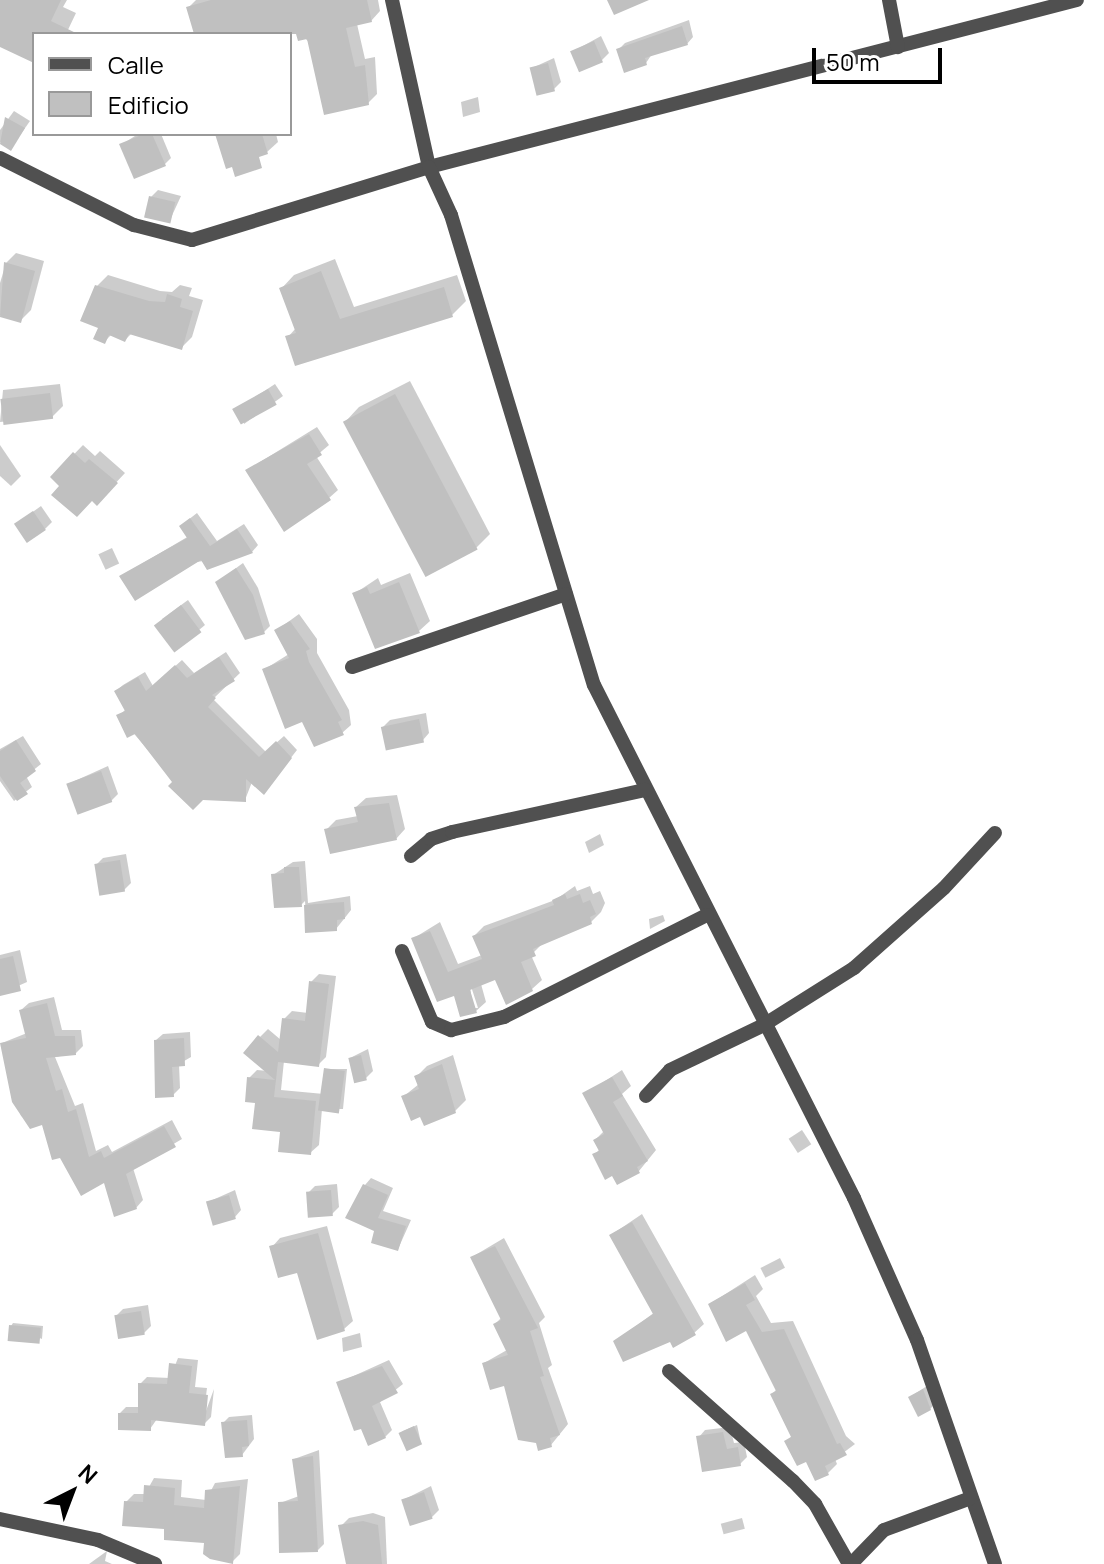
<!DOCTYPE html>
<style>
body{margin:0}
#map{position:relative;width:1104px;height:1564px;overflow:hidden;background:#fff;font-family:Manrope,sans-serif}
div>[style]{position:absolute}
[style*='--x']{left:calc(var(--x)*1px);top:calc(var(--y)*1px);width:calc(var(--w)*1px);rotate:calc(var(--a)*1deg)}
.shadow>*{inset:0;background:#0003;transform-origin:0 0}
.building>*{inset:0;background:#c0c0c0;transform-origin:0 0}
.street>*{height:14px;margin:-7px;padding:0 7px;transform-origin:7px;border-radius:7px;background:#505050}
span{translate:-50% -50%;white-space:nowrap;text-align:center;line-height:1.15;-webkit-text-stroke:6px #fff;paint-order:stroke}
.legend{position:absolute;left:32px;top:32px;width:260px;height:104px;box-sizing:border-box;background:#fff;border:2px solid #999;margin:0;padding:10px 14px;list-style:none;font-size:24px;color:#000}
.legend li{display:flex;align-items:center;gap:16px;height:40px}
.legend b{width:40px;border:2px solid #999}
.north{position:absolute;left:32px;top:1452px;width:80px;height:80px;-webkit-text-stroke:6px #fff;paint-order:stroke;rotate:42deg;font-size:22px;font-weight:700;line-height:32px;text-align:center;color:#000}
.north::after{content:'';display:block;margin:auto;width:28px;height:36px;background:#000;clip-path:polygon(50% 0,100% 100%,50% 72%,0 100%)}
.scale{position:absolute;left:812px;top:48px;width:130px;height:36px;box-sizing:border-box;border:4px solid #000;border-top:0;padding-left:10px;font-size:24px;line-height:28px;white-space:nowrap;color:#000;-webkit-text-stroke:6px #fff;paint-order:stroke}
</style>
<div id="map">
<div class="shadow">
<div style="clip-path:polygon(0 0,67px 0,63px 7px,76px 13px,66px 34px,34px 34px,34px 61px,0 45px)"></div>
<div style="clip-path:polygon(196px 0,378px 0,380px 11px,371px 21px,357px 24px,365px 59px,375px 57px,377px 94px,368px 103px,298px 31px,196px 34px,188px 8px)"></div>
<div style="clip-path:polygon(689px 20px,693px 37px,687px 44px,652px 54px,646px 63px,625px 70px,618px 50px,625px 43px)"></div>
<div style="clip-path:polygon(601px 36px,609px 53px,602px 60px,572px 52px)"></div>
<div style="clip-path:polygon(554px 58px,561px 82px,554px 89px,532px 68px)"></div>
<div style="clip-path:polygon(478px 97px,480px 112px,463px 117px,461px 102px)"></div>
<div style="clip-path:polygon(14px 111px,30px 121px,11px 148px,0 142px,0 130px)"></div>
<div style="clip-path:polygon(138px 134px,161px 134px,171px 158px,164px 165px,121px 145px)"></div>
<div style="clip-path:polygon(252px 134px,276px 134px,278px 142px,267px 152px)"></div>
<div style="clip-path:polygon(158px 190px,181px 196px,169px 222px,151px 197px)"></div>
<div style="clip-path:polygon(16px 253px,44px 261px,31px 310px,20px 321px,0 315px,0 283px,6px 263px)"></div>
<div style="clip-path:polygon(335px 259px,354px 307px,457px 275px,466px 301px,452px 315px,288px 337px,296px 328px,281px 289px,294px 275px)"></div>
<div style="clip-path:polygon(108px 275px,160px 291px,172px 292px,180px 285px,192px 288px,189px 296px,203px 300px,192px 337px,181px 348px,132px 333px,125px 340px,112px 334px,105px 341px,97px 286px)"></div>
<div style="clip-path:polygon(410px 381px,490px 534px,476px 548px,345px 422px,359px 407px)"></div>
<div style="clip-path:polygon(60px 384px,63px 406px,52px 417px,0 422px,3px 390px)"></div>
<div style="clip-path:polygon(275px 384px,283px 396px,244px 424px,243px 405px)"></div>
<div style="clip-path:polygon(317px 427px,329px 445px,316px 456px,338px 490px,329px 498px,247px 470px)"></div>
<div style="clip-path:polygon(0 445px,21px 476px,11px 486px,0 476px)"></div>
<div style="clip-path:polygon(83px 445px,95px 456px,100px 451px,125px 473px,97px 503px,52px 477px)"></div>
<div style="clip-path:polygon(41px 506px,52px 522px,45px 529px,16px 524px)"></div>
<div style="clip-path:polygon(197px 513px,217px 541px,244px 524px,258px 545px,252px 552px,121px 576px,189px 536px,188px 520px)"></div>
<div style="left:112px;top:548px;width:17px;height:15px;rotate:65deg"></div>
<div style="clip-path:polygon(243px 563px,258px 588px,270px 626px,264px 632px,217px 582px)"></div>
<div style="clip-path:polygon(410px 573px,430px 621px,419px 631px,354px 594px,378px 578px,381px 585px)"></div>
<div style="clip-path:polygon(188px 600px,205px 625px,199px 630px,162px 619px)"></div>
<div style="clip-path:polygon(299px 614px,317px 639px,317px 653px,349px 710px,351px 725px,342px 733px,303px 719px,265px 669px,289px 654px,277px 630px)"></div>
<div style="clip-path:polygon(226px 652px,240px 673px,213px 699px,266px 752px,284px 736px,297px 750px,264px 792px,252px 782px,245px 800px,175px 782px,119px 716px,126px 709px,116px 691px,123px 685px,145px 672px,153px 686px,182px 660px,194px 673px)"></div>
<div style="clip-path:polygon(426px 713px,429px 733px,423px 740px,383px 727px,390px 720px)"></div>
<div style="clip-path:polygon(23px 736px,41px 764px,26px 776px,32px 787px,14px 801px,0 781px,0 749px)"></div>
<div style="clip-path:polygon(108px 766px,118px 794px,111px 801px,68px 784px)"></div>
<div style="clip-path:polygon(397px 795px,405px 829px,396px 839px,327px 829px,336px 820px,358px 816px,356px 807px,366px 798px)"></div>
<div style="clip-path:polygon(600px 834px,604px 845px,589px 853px,585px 842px)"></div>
<div style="clip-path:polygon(126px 854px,131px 883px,124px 890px,96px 865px,103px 858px)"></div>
<div style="clip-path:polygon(305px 861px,308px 903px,350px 896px,351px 910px,336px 929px,307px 931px,305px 901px,301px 905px,273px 875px,293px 862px)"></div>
<div style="clip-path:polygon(evenodd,575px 886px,577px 891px,590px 886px,593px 894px,600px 891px,605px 903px,601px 912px,591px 922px,544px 942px,531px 955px,542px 980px,532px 989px,496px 978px,481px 984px,486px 1002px,476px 1011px,414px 938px,440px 922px,458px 964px,482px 955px,474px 936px,484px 926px,555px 900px,575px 886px,469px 980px,478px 1008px,473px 1008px,469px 980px)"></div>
<div style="clip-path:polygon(663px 915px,665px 921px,650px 929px,649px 919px)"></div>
<div style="clip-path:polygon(20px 950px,27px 982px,0 994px,0 955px)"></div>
<div style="clip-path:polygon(319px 974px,336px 976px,326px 1057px,318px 1065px,284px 1061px,281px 1090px,324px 1094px,326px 1069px,347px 1069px,343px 1109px,322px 1109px,319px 1145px,310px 1153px,257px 1101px,249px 1078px,257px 1070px,268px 1071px,260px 1037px,268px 1029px,281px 1040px,284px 1019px,292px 1011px,308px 1013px,311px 982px)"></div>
<div style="clip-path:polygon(54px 997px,62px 1030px,81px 1030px,83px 1046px,76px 1053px,55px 1057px,75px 1106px,83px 1103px,96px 1151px,108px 1145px,112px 1152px,172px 1120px,182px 1139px,133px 1168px,143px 1200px,136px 1208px,43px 1123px,21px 1116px,2px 1043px,27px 1033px,21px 1010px,29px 1003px)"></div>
<div style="clip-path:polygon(190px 1032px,191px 1057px,179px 1064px,180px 1088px,173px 1095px,156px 1040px,163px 1034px)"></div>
<div style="clip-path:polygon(368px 1049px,373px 1071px,366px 1078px,350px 1058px)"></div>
<div style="clip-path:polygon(453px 1055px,466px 1100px,455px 1111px,421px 1115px,404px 1096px,419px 1084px,416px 1077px,427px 1066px)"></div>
<div style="clip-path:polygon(622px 1070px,631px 1086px,622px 1094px,656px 1150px,639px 1171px,594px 1155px,600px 1149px,595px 1140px,605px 1130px,585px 1094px)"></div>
<div style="left:802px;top:1130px;width:17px;height:16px;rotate:57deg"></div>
<div style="clip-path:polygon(371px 1178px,393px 1188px,383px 1211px,411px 1220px,398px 1249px,377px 1230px,365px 1185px)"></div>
<div style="clip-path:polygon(337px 1184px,339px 1207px,332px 1214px,308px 1193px,315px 1186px)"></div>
<div style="clip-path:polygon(235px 1190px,241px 1210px,235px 1217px,208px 1202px)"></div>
<div style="clip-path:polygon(642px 1214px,704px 1324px,694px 1333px,615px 1342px,655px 1312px,611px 1235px)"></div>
<div style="clip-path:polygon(327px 1226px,353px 1321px,344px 1329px,298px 1271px,272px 1247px,280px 1238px)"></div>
<div style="clip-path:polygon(504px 1238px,545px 1317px,539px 1323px,552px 1365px,548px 1368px,568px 1424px,551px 1445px,506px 1384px,484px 1363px,507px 1350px,495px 1324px,502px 1317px,472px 1257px)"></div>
<div style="left:780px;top:1258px;width:11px;height:22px;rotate:63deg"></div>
<div style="clip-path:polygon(755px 1275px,763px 1289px,756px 1296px,771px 1323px,793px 1321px,846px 1436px,855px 1444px,835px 1459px,837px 1464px,828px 1473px,787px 1441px,793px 1435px,772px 1394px,777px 1389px,747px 1328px,710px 1304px)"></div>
<div style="clip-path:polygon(148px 1305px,151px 1326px,144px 1333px,116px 1316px,123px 1309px)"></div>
<div style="clip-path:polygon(13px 1323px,43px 1326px,42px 1339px,11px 1326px)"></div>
<div style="clip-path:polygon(360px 1333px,362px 1347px,343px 1352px,342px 1338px)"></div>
<div style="clip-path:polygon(178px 1358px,198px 1360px,195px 1387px,207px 1388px,203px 1419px,214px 1389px,211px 1417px,204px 1424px,157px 1419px,150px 1429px,120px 1413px,126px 1407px,140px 1407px,140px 1384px,147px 1377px,170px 1378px)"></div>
<div style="clip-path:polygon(389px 1360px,403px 1384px,380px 1402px,392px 1430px,385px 1437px,338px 1383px)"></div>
<div style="clip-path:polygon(930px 1384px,937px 1402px,930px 1409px,910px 1397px)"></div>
<div style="clip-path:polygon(252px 1415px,254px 1439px,242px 1455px,223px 1423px,229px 1417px)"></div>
<div style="clip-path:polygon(417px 1425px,421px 1443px,400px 1433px,403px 1431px)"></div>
<div style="clip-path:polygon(730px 1427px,734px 1443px,744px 1442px,747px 1457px,740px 1464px,699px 1437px,705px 1430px)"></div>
<div style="clip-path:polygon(319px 1450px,324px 1544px,318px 1550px,280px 1503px,299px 1496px,294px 1459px)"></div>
<div style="clip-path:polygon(154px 1478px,182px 1480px,181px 1497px,206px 1500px,215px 1483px,248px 1479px,240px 1554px,232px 1562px,206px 1541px,167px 1527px,126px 1502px,134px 1494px,145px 1494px)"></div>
<div style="clip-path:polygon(431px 1486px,439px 1510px,432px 1517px,403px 1500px)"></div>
<div style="clip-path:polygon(373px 1513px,385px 1517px,387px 1564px,367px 1564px,341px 1526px,349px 1518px)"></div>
<div style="left:742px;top:1518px;width:11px;height:22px;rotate:75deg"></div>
<div style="clip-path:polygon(107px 1551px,105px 1561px,112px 1564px,89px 1564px)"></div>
</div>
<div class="building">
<div style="clip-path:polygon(0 0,61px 0,51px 21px,78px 34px,34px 34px,34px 63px,0 47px)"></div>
<div style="clip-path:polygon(211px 0,367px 0,372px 22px,346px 28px,355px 67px,365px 65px,369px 105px,324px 115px,307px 39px,298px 41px,296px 34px,194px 34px,186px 7px)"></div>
<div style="clip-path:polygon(607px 0,649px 0,614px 15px)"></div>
<div style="clip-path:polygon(682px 26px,688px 45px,645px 58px,647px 65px,624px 73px,616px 49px)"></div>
<div style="left:594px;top:41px;width:23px;height:26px;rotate:67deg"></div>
<div style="left:548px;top:63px;width:29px;height:19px;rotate:76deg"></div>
<div style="clip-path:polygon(5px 117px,25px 128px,11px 151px,0 144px)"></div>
<div style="clip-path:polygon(144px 134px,152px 134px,166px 166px,134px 179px,119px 144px)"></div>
<div style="clip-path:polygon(215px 134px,262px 134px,268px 154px,259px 157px,262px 168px,235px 177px,232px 167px,226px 169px)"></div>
<div style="left:149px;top:196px;width:27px;height:22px;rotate:13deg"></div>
<div style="clip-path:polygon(4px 262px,35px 271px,21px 323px,0 317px)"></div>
<div style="clip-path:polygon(321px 271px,340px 319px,444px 287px,453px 317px,295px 366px,285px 336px,296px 333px,279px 288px)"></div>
<div style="clip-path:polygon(95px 285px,149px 301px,165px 302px,167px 294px,182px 299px,180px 307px,193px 311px,182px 350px,129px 334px,125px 342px,109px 335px,105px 344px,93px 339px,98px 328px,80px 321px)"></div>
<div style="left:268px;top:389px;width:18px;height:41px;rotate:61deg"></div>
<div style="left:50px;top:393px;width:26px;height:50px;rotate:83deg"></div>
<div style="left:395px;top:394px;width:176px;height:59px;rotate:62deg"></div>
<div style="clip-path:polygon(309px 434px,322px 455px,307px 464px,331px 500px,284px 532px,245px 470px)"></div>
<div style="clip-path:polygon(73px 452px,85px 463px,89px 459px,118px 483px,97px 506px,92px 501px,77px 517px,51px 495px,59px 486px,50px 477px)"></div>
<div style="left:33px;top:511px;width:23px;height:23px;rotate:56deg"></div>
<div style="clip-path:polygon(190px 518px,210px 546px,237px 529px,253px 553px,207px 570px,201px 560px,135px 601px,119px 576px,187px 538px,179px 526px)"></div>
<div style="clip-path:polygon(236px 568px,253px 595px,265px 634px,245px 640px,215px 582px)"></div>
<div style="clip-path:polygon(399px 582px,420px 633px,375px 649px,352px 593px,367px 587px,370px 594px)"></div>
<div style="left:181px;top:605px;width:34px;height:34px;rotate:53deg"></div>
<div style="clip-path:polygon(290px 621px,310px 649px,306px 651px,309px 662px,342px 720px,338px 722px,344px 735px,314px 747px,302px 722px,285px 729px,262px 669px,289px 658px,274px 630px)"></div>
<div style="clip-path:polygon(219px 657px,235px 681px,212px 695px,216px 698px,208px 707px,259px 757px,276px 741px,292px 758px,264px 795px,246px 779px,246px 802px,203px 800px,193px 810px,168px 786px,172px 782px,135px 734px,127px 738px,116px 715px,125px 711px,114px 691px,138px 677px,146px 691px,175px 665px,187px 678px)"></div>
<div style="left:419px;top:719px;width:24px;height:39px;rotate:78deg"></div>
<div style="clip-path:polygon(16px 740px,36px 771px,20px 783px,28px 794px,17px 801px,0 776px,0 751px)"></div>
<div style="left:101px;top:771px;width:33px;height:37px;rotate:70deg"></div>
<div style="clip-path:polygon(389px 803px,397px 840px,330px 854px,324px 829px,358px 822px,354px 807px)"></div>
<div style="left:120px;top:860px;width:32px;height:26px;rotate:81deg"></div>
<div style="clip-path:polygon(284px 867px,299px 867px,302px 907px,274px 908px,271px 874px,284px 873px)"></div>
<div style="clip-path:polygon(565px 894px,567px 899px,580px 894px,583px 903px,590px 900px,596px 914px,590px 917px,592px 924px,533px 949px,536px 956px,521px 962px,533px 991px,506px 1005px,495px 980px,470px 990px,477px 1013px,460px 1017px,454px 996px,437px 1002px,411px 938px,430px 931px,448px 972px,482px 959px,472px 936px,554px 905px,552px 900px)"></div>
<div style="clip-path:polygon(344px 902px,345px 919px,337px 920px,337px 931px,305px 933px,304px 905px)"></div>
<div style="clip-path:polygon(13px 956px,21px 991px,0 996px,0 959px)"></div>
<div style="clip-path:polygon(309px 981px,329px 984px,319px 1067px,278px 1062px,274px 1097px,316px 1101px,311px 1155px,278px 1152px,280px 1132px,252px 1129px,255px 1103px,245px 1102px,247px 1077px,275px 1080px,243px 1053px,258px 1035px,278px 1052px,282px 1018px,305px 1021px)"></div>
<div style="clip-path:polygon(47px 1003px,55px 1036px,75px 1036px,76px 1055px,46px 1058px,56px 1091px,62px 1089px,68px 1112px,76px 1109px,89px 1157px,101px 1151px,104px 1158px,164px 1126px,176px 1147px,126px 1174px,137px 1209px,114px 1217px,104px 1183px,81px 1196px,60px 1158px,52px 1160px,42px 1125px,30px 1129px,12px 1102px,0 1043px,26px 1038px,19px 1010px)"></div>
<div style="clip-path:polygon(184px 1038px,185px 1066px,172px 1067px,174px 1097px,155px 1098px,154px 1040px)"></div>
<div style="left:361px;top:1055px;width:26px;height:13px;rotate:77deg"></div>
<div style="clip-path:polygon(442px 1064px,456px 1113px,424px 1126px,420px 1117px,411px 1121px,401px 1096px,419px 1089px,414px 1076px)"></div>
<div style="left:324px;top:1068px;width:21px;height:43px;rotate:8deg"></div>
<div style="clip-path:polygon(612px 1077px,623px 1096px,613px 1102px,648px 1161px,637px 1167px,640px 1173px,617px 1185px,612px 1176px,605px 1180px,592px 1154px,599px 1151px,593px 1140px,604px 1134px,582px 1093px)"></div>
<div style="clip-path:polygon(363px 1184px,388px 1195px,378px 1218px,406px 1226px,398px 1251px,371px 1243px,374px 1231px,345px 1218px)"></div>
<div style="left:331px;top:1190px;width:26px;height:25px;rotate:86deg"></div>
<div style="left:229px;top:1195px;width:25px;height:24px;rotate:74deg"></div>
<div style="clip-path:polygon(632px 1222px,696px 1335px,673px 1348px,670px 1342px,623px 1362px,613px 1341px,653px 1314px,609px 1235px)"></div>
<div style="clip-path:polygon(318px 1233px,345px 1331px,317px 1340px,297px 1273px,278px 1278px,269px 1246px)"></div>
<div style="clip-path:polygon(495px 1246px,538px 1328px,530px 1331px,544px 1376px,540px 1377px,560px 1435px,550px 1438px,552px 1447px,538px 1451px,536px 1443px,518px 1440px,504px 1386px,490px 1390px,482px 1363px,508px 1355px,493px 1324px,501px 1320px,470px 1257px)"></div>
<div style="clip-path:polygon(745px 1283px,755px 1300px,746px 1305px,762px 1332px,784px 1329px,837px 1444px,840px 1443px,847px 1455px,825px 1466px,829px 1475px,815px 1481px,806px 1462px,797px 1466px,784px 1441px,791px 1437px,770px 1394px,776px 1391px,746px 1331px,726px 1342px,708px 1304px)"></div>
<div style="left:141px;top:1311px;width:24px;height:27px;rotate:81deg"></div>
<div style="left:9px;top:1325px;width:32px;height:16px;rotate:5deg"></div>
<div style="clip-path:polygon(169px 1363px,192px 1366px,189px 1393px,208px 1395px,205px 1426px,151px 1420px,151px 1431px,118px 1430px,118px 1413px,138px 1413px,138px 1383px,167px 1384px)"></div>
<div style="clip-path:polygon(382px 1366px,398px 1393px,372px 1406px,386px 1438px,368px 1446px,361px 1429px,354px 1431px,336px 1382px)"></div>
<div style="clip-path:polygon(923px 1389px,931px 1410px,918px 1417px,908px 1397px)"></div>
<div style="clip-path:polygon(247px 1420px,249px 1446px,242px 1447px,243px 1457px,225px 1458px,221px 1422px)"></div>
<div style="left:414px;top:1426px;width:20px;height:17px;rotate:66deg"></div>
<div style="clip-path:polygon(723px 1432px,727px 1449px,738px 1447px,741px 1466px,702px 1472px,696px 1436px)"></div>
<div style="clip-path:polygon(313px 1456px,318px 1552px,279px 1553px,278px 1502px,298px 1501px,292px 1459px)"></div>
<div style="clip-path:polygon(144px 1485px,175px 1488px,174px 1505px,204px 1508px,205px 1490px,240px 1486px,233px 1564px,210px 1559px,203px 1554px,204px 1543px,164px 1540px,164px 1529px,122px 1526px,124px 1501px,143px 1502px)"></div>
<div style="left:424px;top:1492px;width:28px;height:24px;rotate:72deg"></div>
<div style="clip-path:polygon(363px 1521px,378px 1525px,382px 1564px,346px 1564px,338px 1525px)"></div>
</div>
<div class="street">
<div style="--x:392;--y:0;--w:171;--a:77.5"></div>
<div style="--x:429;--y:167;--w:669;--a:-14.45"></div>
<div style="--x:889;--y:0;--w:48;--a:79.2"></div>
<div style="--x:0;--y:158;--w:150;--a:26.6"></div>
<div style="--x:134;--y:225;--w:60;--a:14.5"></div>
<div style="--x:192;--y:240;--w:248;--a:-17.1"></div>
<div style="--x:429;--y:167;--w:53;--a:65.4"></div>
<div style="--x:451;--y:215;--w:491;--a:73.1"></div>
<div style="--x:594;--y:685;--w:575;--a:63.12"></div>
<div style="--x:854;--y:1198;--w:155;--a:66.1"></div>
<div style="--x:917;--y:1340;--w:237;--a:70.8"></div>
<div style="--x:352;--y:667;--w:226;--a:-18.8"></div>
<div style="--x:411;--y:856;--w:26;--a:-40"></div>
<div style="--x:431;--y:839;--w:22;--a:-18"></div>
<div style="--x:452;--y:832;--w:198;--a:-12.3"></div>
<div style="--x:402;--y:951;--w:77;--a:67.1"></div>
<div style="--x:432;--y:1022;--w:21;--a:23"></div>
<div style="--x:451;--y:1030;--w:55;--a:-13.8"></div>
<div style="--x:504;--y:1017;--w:227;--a:-26.7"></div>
<div style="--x:646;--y:1096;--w:35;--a:-47"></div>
<div style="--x:670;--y:1070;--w:102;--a:-25.6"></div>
<div style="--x:762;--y:1026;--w:109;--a:-32.2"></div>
<div style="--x:854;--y:968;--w:120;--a:-41.6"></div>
<div style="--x:944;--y:888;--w:75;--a:-47.2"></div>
<div style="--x:669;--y:1371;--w:166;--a:41.6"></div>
<div style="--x:793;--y:1481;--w:32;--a:46"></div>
<div style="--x:815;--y:1504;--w:69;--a:60.5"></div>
<div style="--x:0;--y:1519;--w:100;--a:12.1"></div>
<div style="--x:98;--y:1540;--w:62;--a:22.8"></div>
<div style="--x:851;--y:1564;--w:47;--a:-45.9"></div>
<div style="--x:884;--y:1530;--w:93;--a:-20.2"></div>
</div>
<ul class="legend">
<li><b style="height:10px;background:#505050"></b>Calle</li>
<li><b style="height:22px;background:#c0c0c0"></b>Edificio</li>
</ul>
<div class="north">N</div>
<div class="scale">50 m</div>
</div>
